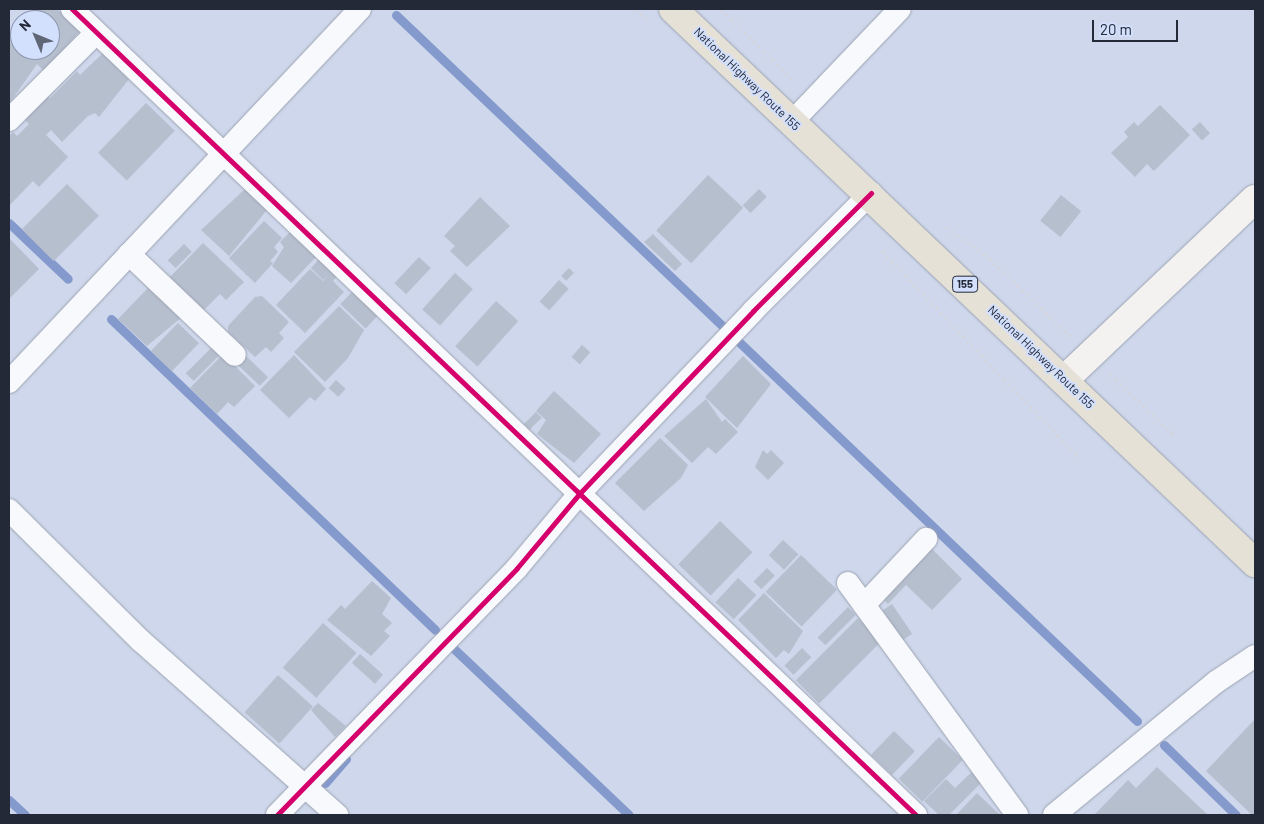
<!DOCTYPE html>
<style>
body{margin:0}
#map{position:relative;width:1264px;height:824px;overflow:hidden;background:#ced7eb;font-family:Barlow,sans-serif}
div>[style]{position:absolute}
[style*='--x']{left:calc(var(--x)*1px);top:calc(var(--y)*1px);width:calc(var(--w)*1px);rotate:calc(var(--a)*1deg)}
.stream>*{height:9px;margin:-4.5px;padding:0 4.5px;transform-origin:4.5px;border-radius:4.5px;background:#8499cc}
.building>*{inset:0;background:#b6bfce;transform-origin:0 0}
.path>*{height:3px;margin-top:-1.5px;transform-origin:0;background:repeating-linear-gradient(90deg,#d3d5dc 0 2.5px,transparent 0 6.5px)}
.roads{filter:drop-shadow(0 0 1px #9ca3b2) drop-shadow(0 0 1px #9ca3b2)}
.street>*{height:22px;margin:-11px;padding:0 11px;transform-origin:11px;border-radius:11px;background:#f8f9fc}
.secondary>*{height:28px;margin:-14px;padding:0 14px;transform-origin:14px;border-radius:14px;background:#f3f2f1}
.highway>*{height:28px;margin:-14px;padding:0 14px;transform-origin:14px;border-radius:14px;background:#e5e1d7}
.cycleway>*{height:5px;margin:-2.5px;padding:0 2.5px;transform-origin:2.5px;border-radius:2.5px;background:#d6006c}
span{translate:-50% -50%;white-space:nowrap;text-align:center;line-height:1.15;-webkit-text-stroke:4px #d2dffd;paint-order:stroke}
.shield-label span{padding:1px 4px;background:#d2dffd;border:1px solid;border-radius:4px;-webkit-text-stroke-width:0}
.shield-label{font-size:11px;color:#232937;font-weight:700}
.street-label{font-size:12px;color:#232937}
.frame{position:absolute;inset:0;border:10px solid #232937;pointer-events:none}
.north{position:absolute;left:10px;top:10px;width:50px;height:50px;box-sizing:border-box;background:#d2dffd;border:1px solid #8c96ae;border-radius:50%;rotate:315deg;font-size:14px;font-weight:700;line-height:20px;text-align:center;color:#232937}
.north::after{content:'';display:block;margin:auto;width:18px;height:22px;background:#5f6676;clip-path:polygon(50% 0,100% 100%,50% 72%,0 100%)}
.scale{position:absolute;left:1092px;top:20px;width:86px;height:22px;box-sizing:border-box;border:2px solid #232937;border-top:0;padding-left:6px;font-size:15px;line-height:18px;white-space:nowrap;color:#232937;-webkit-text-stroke:4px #d2dffd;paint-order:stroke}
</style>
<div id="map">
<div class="stream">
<div style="--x:396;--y:15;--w:456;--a:43.6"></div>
<div style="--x:9;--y:223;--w:81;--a:43.5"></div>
<div style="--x:111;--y:319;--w:449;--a:43.8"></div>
<div style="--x:738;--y:341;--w:551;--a:43.6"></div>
<div style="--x:451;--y:646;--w:245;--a:43.5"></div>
<div style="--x:1164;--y:745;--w:100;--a:44.2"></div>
<div style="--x:325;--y:783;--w:32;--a:-49"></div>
<div style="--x:9;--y:800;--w:22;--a:43"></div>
</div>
<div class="building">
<div style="clip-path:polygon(37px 9px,57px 9px,80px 31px,44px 71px,37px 64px,9px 104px,9px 40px,20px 27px,20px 50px,50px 50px,50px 20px,27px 20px)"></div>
<div style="clip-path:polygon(103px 53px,129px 79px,99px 117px,95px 113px,88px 116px,62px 142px,51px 130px,46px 135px,68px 157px,39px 187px,33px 181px,9px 206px,9px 136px,13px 132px,17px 136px,29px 124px,23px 118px,47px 95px,50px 98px,77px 71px,80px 75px)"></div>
<div style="left:146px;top:103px;width:40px;height:69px;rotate:44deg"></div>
<div style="clip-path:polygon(1160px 105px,1190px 135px,1154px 171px,1147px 164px,1135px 177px,1111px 153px,1128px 137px,1124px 132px,1134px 122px,1138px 126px)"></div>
<div style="left:1200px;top:122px;width:15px;height:11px;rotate:48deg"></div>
<div style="left:708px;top:175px;width:48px;height:76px;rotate:43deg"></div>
<div style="left:67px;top:184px;width:45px;height:64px;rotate:45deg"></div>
<div style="clip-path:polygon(245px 189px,267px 210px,229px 256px,201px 230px)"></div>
<div style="left:759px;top:189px;width:11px;height:23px;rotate:45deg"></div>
<div style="left:1061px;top:195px;width:26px;height:33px;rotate:39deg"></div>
<div style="clip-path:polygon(480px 197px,510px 226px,467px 267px,450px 251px,455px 246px,444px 236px)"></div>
<div style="clip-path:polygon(264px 221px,282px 238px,274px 247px,278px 252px,270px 261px,273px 263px,255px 283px,229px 258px)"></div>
<div style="clip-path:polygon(291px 231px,317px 256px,291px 283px,272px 266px,284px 247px,280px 242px)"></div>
<div style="clip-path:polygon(653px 234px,682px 264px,675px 271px,644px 242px)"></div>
<div style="clip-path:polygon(10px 239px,39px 269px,9px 299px,9px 240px)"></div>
<div style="clip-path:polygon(203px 243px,244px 282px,226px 300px,220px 294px,204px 310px,170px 277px)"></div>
<div style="left:184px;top:244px;width:11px;height:23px;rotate:45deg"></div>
<div style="clip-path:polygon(322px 256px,340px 273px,333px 281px,344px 292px,305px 333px,276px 305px,310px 269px,323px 281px,328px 276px,323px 280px,311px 268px)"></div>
<div style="left:419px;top:257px;width:16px;height:36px;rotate:43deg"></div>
<div style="left:569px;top:268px;width:7px;height:11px;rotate:45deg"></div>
<div style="left:455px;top:273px;width:24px;height:49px;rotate:42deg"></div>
<div style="left:559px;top:280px;width:13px;height:29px;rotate:42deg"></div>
<div style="clip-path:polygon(148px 288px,182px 317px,147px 346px,118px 319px)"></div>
<div style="left:355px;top:289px;width:35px;height:21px;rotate:44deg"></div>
<div style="clip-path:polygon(262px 296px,289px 322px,279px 333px,284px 338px,271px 352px,266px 347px,255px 357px,228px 332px,228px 326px,255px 297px)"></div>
<div style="left:496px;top:301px;width:30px;height:61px;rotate:42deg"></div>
<div style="clip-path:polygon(339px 306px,364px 330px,348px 358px,325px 382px,294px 352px)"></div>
<div style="left:178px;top:323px;width:29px;height:39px;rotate:44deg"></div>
<div style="left:582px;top:345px;width:11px;height:16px;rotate:41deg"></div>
<div style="left:212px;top:347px;width:11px;height:37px;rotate:45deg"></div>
<div style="clip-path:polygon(223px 354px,255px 386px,234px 407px,228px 402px,217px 414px,190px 388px)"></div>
<div style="left:245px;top:355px;width:32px;height:12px;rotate:44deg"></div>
<div style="clip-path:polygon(294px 355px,326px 389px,315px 401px,310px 397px,289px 418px,260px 390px)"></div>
<div style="clip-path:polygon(743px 356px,771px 384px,737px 428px,705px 397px)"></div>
<div style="left:336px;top:380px;width:13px;height:11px;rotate:42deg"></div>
<div style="clip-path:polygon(554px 391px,601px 434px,574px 463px,537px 434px,546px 420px,536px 411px)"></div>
<div style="clip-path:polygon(706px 399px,722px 422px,725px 419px,738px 432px,716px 454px,708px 447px,692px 463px,664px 436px)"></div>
<div style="left:536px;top:412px;width:8px;height:17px;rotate:45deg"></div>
<div style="clip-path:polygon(660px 438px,688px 465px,681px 478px,644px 511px,615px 483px)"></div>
<div style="clip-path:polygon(763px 450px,767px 454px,771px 450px,784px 463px,768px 480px,755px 467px)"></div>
<div style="left:720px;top:521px;width:45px;height:60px;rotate:44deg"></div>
<div style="left:783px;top:540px;width:21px;height:21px;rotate:43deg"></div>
<div style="clip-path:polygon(930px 547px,962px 579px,932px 610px,906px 585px,888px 604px,881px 597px)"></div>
<div style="left:801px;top:555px;width:50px;height:51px;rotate:44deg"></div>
<div style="left:767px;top:568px;width:11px;height:19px;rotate:45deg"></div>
<div style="left:738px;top:578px;width:25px;height:33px;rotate:43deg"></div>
<div style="clip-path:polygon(372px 581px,391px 598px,382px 614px,392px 623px,384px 631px,390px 636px,371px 656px,327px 620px,341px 605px,345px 609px)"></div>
<div style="clip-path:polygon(764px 593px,803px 631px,789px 654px,784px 650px,776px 658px,738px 620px)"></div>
<div style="left:892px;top:604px;width:36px;height:11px;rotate:56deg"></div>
<div style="left:848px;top:607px;width:11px;height:43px;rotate:45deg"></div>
<div style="left:858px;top:618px;width:33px;height:88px;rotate:45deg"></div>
<div style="left:323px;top:623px;width:45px;height:60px;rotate:42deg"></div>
<div style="left:802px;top:648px;width:13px;height:25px;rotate:45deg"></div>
<div style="left:360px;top:654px;width:31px;height:12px;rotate:42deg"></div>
<div style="left:278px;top:675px;width:47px;height:50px;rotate:42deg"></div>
<div style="clip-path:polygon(318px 703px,346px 726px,335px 737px,311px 710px)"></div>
<div style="clip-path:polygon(1255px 719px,1255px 815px,1252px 815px,1206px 771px)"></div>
<div style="left:894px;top:731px;width:29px;height:33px;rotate:44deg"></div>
<div style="left:939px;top:737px;width:33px;height:58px;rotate:44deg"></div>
<div style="clip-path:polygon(1157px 767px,1208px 815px,1094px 815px,1128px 780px,1136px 788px)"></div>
<div style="clip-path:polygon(973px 771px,983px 781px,949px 815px,939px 815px,924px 801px,946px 779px,955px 788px)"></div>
<div style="clip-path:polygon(977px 793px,1000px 815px,956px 815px)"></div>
</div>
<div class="path">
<div style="--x:635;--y:9;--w:15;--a:42"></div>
<div style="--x:721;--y:9;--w:104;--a:44.6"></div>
<div style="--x:946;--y:227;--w:53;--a:35.8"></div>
<div style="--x:989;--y:258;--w:114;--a:43.9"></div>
<div style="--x:882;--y:251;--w:287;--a:46.4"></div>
<div style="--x:1110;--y:374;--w:91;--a:43.7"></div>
</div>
<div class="roads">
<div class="street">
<div style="--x:72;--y:9;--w:1167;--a:43.68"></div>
<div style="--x:9;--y:120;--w:123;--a:-45"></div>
<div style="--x:792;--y:122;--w:156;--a:-46.3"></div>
<div style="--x:129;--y:254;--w:146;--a:43.6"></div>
<div style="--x:9;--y:382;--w:512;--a:-46.74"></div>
<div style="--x:9;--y:510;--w:185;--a:44.8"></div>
<div style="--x:140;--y:640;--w:264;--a:41.6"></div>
<div style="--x:848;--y:583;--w:287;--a:53.9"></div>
<div style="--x:864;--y:605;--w:91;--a:-46.8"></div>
<div style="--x:277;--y:815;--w:344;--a:-45.8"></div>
<div style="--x:517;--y:568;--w:97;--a:-50"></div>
<div style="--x:579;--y:494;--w:253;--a:-46.4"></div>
<div style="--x:753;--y:311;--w:167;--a:-45"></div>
<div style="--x:1054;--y:815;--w:210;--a:-39.4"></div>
<div style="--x:1216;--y:682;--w:47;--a:-33.7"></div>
</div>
<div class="secondary">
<div style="--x:1064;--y:380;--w:263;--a:-43.5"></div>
</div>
<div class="highway">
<div style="--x:673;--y:9;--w:804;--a:43.59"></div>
</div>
</div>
<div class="cycleway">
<div style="--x:72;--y:9;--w:1167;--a:43.68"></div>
<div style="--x:277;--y:815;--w:344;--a:-45.8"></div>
<div style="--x:517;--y:568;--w:97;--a:-50"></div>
<div style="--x:579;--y:494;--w:253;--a:-46.4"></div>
<div style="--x:753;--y:311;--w:167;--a:-45"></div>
</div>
<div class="shield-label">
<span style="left:965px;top:284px">155</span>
</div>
<div class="street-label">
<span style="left:747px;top:79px;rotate:44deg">National Highway Route 155</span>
<span style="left:1041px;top:357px;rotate:44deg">National Highway Route 155</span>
</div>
<div class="frame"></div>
<div class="north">N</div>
<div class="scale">20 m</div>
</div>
